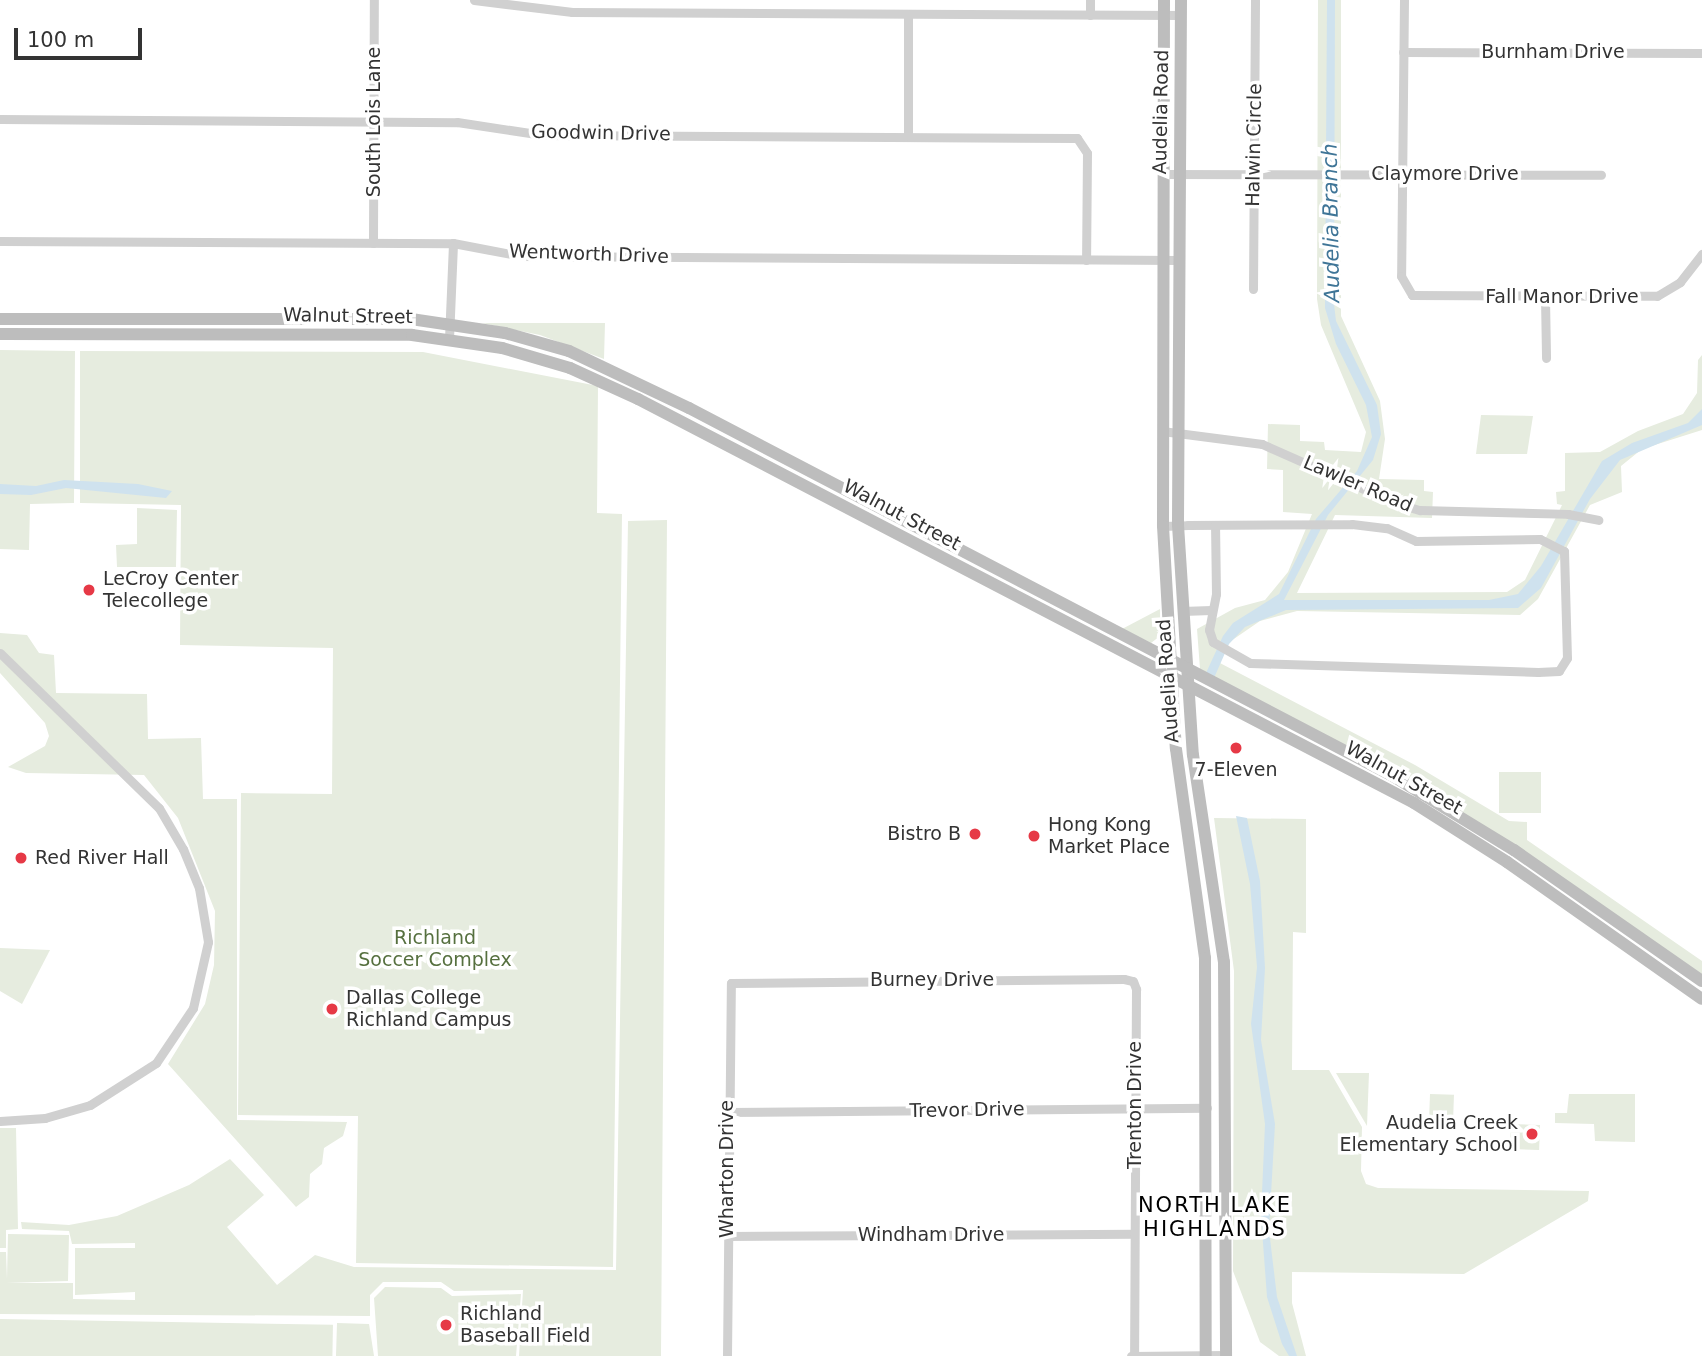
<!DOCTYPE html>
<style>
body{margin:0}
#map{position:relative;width:1702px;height:1356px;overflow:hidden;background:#fff;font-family:"DejaVu Sans",sans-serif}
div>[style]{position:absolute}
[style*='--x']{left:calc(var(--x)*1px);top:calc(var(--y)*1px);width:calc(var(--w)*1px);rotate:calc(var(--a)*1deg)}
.green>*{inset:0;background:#e6ecdf;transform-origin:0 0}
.water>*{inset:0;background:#cfe2ee}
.street>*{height:9px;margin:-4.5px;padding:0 4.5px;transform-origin:4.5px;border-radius:4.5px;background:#d0d0d0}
.secondary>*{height:12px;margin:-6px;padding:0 6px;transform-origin:6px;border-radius:6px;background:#bdbdbd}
.dots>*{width:19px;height:19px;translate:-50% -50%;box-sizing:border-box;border:4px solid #fff;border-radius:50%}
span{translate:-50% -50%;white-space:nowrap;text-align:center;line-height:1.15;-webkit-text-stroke:7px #fff;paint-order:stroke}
.street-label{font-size:19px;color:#333}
.poi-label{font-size:19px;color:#333}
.left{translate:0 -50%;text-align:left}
.right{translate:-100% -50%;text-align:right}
.park-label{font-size:19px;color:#56703f}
.water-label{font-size:21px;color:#3f7597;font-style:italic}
.neighbourhood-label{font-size:21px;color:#000;letter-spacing:2px}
.scale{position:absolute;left:14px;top:28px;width:128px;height:32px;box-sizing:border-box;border:4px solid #333;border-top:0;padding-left:9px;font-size:21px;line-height:24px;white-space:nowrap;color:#333;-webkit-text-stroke:5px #fff;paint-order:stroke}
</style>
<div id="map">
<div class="green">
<div style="clip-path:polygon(1318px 0,1341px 0,1341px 316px,1380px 401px,1385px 439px,1379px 479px,1424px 480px,1424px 491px,1433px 492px,1432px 518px,1335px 515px,1297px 593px,1507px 592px,1525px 580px,1562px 505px,1557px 504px,1556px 492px,1565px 491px,1565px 453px,1600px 452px,1638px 431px,1683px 414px,1697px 393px,1698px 360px,1702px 355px,1702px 430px,1642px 449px,1621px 466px,1622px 492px,1590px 505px,1538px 599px,1520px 615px,1297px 611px,1260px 621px,1228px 643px,1218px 662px,1415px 765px,1509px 821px,1527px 822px,1527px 840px,1702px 961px,1702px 976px,1521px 849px,1200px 669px,1197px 629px,1235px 608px,1265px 600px,1288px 572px,1312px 514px,1283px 512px,1283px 470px,1267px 469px,1268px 424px,1300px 425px,1300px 441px,1324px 442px,1325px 450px,1361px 452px,1366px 432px,1321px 325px,1317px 299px)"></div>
<div style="clip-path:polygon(482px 323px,605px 323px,604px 359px,540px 335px)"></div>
<div style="clip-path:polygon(0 350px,75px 351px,74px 503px,30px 504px,29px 550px,0 549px)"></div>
<div style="clip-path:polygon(80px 351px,423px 352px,598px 386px,597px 513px,622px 514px,613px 1267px,356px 1263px,358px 1116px,238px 1115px,241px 793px,332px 794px,333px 648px,180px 645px,181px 505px,80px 503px)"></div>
<div style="clip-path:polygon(1481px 415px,1533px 416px,1527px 454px,1476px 454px)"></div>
<div style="clip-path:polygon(137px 508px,177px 510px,176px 567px,117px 567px,116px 545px,137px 544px)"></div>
<div style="clip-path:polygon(667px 520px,661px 1356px,519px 1356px,523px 1290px,454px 1291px,441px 1282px,383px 1282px,370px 1295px,370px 1316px,0 1314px,0 1252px,6px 1252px,7px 1279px,8px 1234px,69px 1235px,68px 1281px,6px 1283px,73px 1283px,73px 1299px,135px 1300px,135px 1292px,75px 1295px,75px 1248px,135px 1248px,135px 1243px,72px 1244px,69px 1231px,22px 1229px,21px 1222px,69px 1225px,117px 1216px,189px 1185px,230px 1159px,264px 1195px,227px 1227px,277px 1285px,315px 1255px,354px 1267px,616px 1270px,628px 521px)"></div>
<div style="clip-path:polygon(1160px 609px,1160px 636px,1151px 643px,1122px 629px)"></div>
<div style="clip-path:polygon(0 633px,27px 635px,39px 653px,54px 655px,56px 693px,147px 694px,148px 739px,201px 738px,203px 799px,237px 799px,237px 1120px,347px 1122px,343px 1136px,324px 1148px,322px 1164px,310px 1174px,309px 1197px,296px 1207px,168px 1064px,205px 1004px,214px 965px,215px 911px,178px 818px,144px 775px,26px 773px,8px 767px,45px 746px,49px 736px,45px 723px,0 673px)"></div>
<div style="left:1499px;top:772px;width:42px;height:41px"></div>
<div style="clip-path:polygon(1214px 818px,1306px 819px,1306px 933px,1293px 932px,1292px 1070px,1329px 1070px,1362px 1127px,1361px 1171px,1366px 1184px,1378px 1188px,1589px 1191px,1588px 1201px,1464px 1274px,1292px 1272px,1292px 1303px,1306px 1356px,1279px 1356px,1260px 1342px,1233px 1271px,1234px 971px)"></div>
<div style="clip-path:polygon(0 948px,50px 950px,22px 1004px,0 991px)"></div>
<div style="clip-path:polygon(1336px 1073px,1369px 1073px,1367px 1126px)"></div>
<div style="left:1430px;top:1094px;width:24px;height:22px;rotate:2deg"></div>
<div style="clip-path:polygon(1569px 1094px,1635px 1094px,1635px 1142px,1595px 1141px,1594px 1124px,1555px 1123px,1555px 1113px,1567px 1113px)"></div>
<div style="left:1511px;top:1124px;width:29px;height:25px;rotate:2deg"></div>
<div style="clip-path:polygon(0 1128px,16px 1128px,18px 1229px,6px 1230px,6px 1248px,0 1248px)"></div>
<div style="clip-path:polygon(385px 1287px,441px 1288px,452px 1296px,521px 1294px,516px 1356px,378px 1356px,374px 1298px)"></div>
<div style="left:0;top:1319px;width:333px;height:37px;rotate:1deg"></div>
<div style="clip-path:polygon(337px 1323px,369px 1324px,374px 1356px,336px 1356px)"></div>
</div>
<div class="water">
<div style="clip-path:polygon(1327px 0,1335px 0,1334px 304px,1336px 321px,1377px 405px,1381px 434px,1373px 460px,1328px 515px,1284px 600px,1489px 600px,1518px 594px,1541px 566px,1602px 461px,1632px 443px,1688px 423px,1702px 409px,1702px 425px,1620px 460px,1590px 499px,1541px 588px,1518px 608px,1286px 610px,1245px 627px,1229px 644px,1214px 678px,1206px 673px,1223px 636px,1233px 623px,1279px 594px,1316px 519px,1357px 471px,1372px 437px,1366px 405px,1336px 344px,1325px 308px)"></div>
<div style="clip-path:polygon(64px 480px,138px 484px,172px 491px,166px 498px,66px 488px,31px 495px,0 494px,0 484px,36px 486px)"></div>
<div style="clip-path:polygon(1236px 816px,1247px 818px,1260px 881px,1265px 968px,1261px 1040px,1275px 1124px,1269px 1230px,1277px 1297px,1297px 1356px,1289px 1356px,1282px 1344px,1267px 1297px,1261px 1216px,1265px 1124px,1251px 1024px,1257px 967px,1250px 884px)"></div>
</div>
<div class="street">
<div style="--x:474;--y:0;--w:99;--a:7"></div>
<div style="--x:572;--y:12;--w:609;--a:0.28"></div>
<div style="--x:1090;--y:0;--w:15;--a:90"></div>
<div style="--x:1404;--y:0;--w:276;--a:90.6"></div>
<div style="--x:1401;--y:276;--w:22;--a:60"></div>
<div style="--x:1412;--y:295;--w:245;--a:0.2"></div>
<div style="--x:1657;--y:296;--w:27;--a:-31"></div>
<div style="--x:1680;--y:282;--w:36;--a:-52"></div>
<div style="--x:1403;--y:52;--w:299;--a:0.2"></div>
<div style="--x:0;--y:119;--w:457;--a:0.4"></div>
<div style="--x:457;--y:122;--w:87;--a:8.6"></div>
<div style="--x:543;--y:135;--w:534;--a:0.32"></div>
<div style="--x:1077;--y:138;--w:18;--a:56"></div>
<div style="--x:1087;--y:153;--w:107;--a:90.5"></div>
<div style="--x:908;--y:136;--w:122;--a:-90"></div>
<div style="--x:1163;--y:174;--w:438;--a:0.1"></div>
<div style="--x:0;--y:241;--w:453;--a:0.3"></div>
<div style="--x:453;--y:243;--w:69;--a:10.8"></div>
<div style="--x:521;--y:256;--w:658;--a:0.35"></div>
<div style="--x:373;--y:243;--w:243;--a:-89.8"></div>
<div style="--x:1253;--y:289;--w:289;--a:-89.6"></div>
<div style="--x:1545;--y:298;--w:60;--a:89"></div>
<div style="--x:449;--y:339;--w:96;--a:-87.6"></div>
<div style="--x:1162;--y:431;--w:101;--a:7.4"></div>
<div style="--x:1262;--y:444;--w:143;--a:23.9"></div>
<div style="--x:1393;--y:502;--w:28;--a:17"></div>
<div style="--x:1420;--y:510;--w:148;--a:1.5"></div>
<div style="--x:1568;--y:514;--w:31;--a:11"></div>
<div style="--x:1163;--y:526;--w:25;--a:-2"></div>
<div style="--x:1188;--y:525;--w:164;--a:-0.3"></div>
<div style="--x:1352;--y:524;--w:35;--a:7"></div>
<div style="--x:1387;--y:528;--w:32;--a:24"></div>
<div style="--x:1416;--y:541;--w:124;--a:-0.9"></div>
<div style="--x:1540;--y:539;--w:27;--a:27"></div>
<div style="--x:1564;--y:551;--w:107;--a:88.4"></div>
<div style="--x:1567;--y:658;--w:15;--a:122"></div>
<div style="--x:1559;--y:671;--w:21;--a:177"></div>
<div style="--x:1538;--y:672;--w:288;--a:-178.2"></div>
<div style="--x:1250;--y:663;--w:43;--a:-150.4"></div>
<div style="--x:1213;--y:642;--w:13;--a:-108"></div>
<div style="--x:1209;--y:630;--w:37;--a:-79"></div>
<div style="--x:1216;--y:594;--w:69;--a:-90.8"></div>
<div style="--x:1182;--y:611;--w:29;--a:-2"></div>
<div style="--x:0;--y:653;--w:222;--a:44.3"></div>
<div style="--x:159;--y:808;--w:48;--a:59.7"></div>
<div style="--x:183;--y:849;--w:42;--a:67.7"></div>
<div style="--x:199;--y:888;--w:55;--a:80.5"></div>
<div style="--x:208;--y:942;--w:68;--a:102.8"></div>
<div style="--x:193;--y:1008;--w:66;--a:123.9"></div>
<div style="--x:156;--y:1063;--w:78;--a:147.5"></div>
<div style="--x:90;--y:1105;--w:47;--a:163.9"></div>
<div style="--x:45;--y:1118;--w:45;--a:176.2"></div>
<div style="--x:727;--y:1112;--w:480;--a:-0.5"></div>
<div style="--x:728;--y:1236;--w:406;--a:-0.3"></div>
<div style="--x:727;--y:1356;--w:373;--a:-89.4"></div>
<div style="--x:731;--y:983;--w:393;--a:-0.6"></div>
<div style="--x:1124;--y:979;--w:9;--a:13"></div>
<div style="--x:1133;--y:981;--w:9;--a:69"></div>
<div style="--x:1136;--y:989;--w:367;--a:90.3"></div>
<div style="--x:1131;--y:1356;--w:95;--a:-0.6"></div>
</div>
<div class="secondary">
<div style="--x:1164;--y:0;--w:526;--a:90.11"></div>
<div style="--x:1163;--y:526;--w:223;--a:86.7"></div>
<div style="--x:1176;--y:749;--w:211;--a:82.1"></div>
<div style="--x:1205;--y:958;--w:398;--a:89.9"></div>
<div style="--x:1181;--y:0;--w:525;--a:90.33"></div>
<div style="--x:1178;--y:525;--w:230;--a:86.3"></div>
<div style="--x:1193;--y:755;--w:209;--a:81.5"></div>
<div style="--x:1224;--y:962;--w:394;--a:89.7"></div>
<div style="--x:0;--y:319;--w:411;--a:0"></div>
<div style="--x:411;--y:319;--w:95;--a:8.5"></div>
<div style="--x:505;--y:333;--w:66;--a:15.7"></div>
<div style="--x:569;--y:351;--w:133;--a:25.4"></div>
<div style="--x:689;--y:408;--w:792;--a:27.6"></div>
<div style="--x:1391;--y:775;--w:144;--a:31.4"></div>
<div style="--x:1514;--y:850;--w:229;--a:34.9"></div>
<div style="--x:0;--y:334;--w:412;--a:0.1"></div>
<div style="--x:412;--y:335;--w:91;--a:8.2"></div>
<div style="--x:502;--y:348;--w:71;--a:16.4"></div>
<div style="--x:570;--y:368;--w:75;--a:24.5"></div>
<div style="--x:638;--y:399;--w:875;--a:27.5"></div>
<div style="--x:1414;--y:803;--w:110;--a:32.4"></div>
<div style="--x:1507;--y:862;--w:238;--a:35.1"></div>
</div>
<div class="dots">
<div style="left:89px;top:590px;background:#e63946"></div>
<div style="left:1236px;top:748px;background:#e63946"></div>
<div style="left:975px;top:834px;background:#e63946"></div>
<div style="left:1034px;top:836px;background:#e63946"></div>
<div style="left:21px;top:858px;background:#e63946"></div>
<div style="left:332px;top:1009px;background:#e63946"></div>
<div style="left:1532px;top:1134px;background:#e63946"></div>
<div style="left:446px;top:1325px;background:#e63946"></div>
</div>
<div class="street-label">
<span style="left:1553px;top:52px">Burnham Drive</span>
<span style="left:1161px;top:112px;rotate:-89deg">Audelia Road</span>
<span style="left:374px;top:122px;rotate:-90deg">South Lois Lane</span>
<span style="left:601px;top:133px;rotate:1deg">Goodwin Drive</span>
<span style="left:1254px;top:145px;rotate:-89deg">Halwin Circle</span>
<span style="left:1445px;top:174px">Claymore Drive</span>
<span style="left:589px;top:254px;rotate:2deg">Wentworth Drive</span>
<span style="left:1562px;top:297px">Fall Manor Drive</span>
<span style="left:348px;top:316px;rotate:1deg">Walnut Street</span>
<span style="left:1358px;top:484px;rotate:23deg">Lawler Road</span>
<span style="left:902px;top:515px;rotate:28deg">Walnut Street</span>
<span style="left:1168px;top:681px;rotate:-94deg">Audelia Road</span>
<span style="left:1404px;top:778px;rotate:29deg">Walnut Street</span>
<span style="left:932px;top:980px">Burney Drive</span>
<span style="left:1135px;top:1105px;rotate:-90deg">Trenton Drive</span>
<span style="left:967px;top:1110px;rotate:-1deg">Trevor Drive</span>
<span style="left:727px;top:1169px;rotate:-90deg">Wharton Drive</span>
<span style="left:931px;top:1235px">Windham Drive</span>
</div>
<div class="poi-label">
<span class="left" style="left:103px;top:590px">LeCroy Center<br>Telecollege</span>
<span style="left:1236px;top:770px">7-Eleven</span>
<span class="left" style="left:1048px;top:836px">Hong Kong<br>Market Place</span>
<span class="right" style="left:961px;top:834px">Bistro B</span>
<span class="left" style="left:35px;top:858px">Red River Hall</span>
<span class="left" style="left:346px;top:1009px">Dallas College<br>Richland Campus</span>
<span class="right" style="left:1518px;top:1134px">Audelia Creek<br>Elementary School</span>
<span class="left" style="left:460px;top:1325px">Richland<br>Baseball Field</span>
</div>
<div class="park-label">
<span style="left:435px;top:949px">Richland<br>Soccer Complex</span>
</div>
<div class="water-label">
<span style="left:1331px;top:223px;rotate:-91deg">Audelia Branch</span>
</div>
<div class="neighbourhood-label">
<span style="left:1215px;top:1217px">NORTH LAKE<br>HIGHLANDS</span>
</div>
<div class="scale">100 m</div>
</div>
